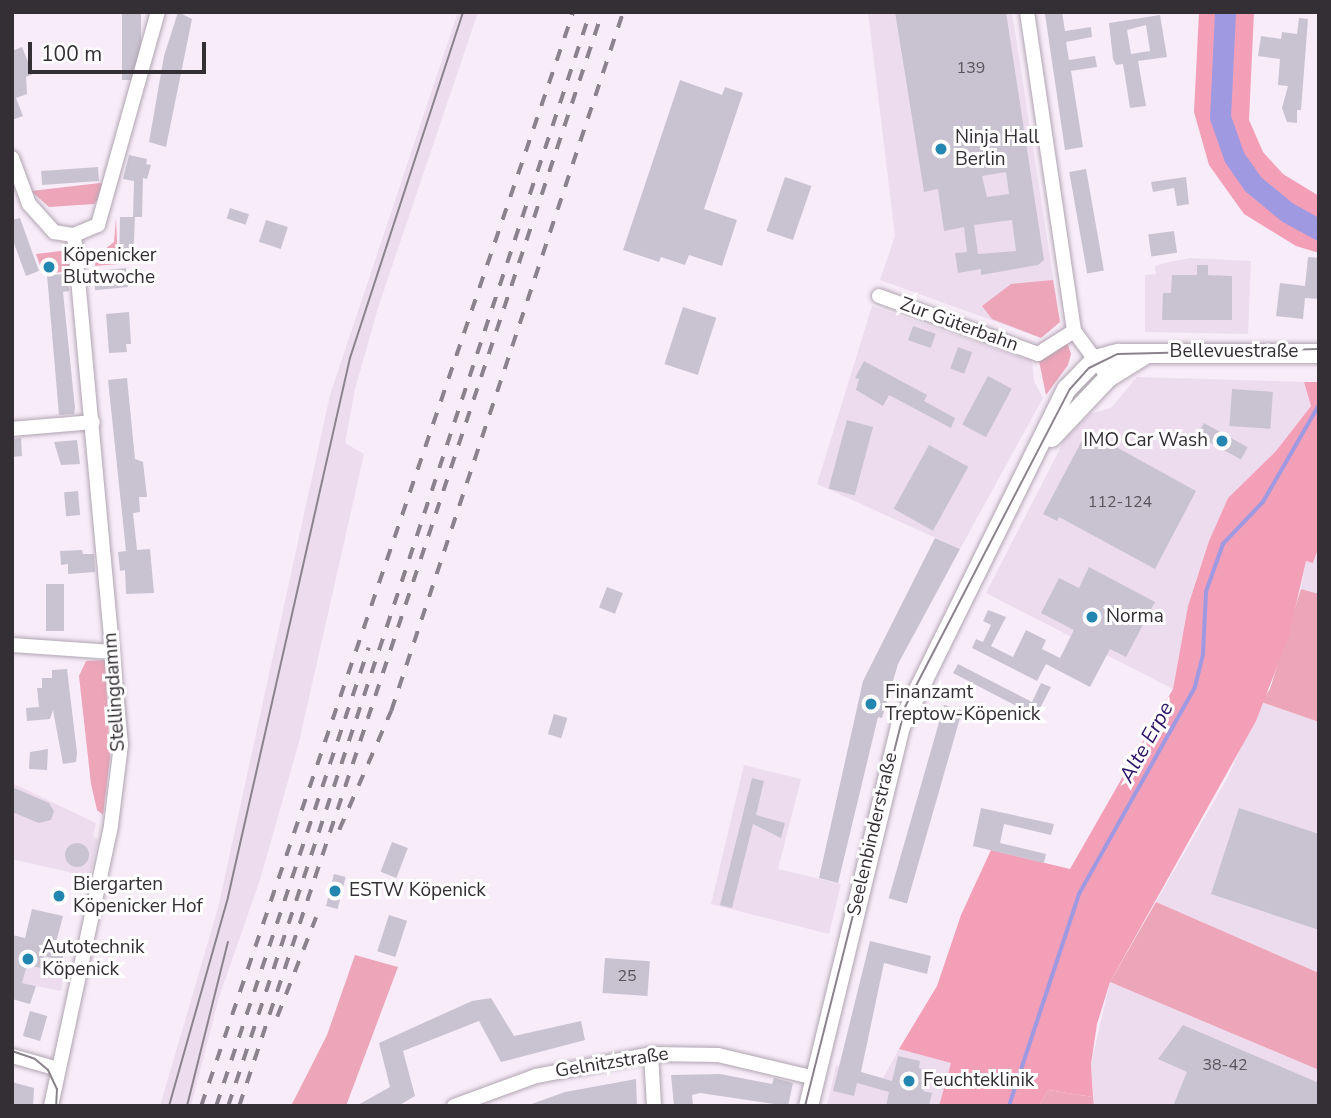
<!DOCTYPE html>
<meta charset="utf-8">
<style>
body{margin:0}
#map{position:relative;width:1331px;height:1118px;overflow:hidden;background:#f8ecf9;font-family:"Nunito Sans",sans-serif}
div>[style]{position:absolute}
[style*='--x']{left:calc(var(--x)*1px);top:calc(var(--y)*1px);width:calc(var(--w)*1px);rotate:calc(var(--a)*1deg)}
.built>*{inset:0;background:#eddcee}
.green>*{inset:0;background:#eda5b9}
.forest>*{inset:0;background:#f39fb8}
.stream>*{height:3.5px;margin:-1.75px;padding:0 1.75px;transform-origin:1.75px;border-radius:1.75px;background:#9f99e1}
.river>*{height:21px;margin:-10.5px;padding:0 10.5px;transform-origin:10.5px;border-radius:10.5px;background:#9f99e1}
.building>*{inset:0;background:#c9c3d1;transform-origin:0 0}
.round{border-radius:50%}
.roads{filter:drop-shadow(0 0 2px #afa4b0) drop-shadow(0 0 2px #afa4b0)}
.street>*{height:14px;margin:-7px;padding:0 7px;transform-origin:7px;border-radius:7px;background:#fff}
.secondary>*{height:19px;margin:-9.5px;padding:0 9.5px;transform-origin:9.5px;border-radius:9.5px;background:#fff}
.tram>*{height:2px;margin:-1px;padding:0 1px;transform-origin:1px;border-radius:1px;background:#8b838c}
.rail>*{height:3.5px;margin-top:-1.75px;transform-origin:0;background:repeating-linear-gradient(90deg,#8b838c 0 12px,transparent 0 24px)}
.dots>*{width:19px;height:19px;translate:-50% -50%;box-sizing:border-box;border:4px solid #fff;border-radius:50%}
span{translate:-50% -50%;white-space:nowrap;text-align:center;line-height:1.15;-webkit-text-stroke:6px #fff;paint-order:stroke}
.number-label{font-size:16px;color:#59545b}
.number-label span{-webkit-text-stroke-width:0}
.poi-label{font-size:19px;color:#342f34}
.left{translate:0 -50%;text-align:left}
.right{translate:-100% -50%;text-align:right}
.street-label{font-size:19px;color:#342f34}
.water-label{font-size:21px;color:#2c1568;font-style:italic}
.frame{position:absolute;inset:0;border:14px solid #342f34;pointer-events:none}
.scale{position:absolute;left:28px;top:42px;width:178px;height:32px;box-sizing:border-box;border:4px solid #342f34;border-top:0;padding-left:9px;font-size:21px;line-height:24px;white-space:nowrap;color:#342f34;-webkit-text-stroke:5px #fff;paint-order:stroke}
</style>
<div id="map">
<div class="built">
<div style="clip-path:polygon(458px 12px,478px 12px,378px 308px,355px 389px,345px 443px,364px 454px,299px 742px,260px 880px,219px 997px,191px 1106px,160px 1106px,218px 908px,330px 395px)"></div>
<div style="clip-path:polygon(868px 12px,1012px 12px,1060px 322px,1041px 338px,880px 280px,895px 236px)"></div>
<div style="clip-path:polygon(1190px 258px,1251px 261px,1248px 334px,1145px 332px,1145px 275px,1156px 274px,1155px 266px,1164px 263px)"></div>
<div style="clip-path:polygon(872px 306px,1032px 361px,1034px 381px,1043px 398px,960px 549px,817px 484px)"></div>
<div style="clip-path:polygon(1137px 377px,1304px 382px,1311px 406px,1276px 451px,1228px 498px,1209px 541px,1188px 606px,1173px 689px,986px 593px,1065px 439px,1090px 414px,1111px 408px)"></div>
<div style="clip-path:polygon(1319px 546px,1319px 594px,1301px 589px,1306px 561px,1313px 563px)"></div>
<div style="clip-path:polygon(1261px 702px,1319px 722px,1319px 973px,1156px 902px,1228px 777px)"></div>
<div style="clip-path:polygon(744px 765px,801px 779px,778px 869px,841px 884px,829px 934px,711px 904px)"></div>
<div style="clip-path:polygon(12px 783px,96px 823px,93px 836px,98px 840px,90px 877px,12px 859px)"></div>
<div style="clip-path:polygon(12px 949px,67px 962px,61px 991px,12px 981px)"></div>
<div style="clip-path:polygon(1110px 982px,1319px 1070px,1319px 1106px,1094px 1106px,1091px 1064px)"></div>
<div style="clip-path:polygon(899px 1049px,952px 1063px,939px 1106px,827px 1106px,836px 1066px,883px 1078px)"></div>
</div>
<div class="green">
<div style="clip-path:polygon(100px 183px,108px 185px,94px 204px,49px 207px,31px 191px)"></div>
<div style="clip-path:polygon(116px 218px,118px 264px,95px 266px,96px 256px,114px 242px)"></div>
<div style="clip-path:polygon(61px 251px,67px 256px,72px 271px,43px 274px,36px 254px)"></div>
<div style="clip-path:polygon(1053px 280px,1060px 322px,1041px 338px,992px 319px,982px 306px,1011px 284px)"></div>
<div style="clip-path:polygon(1067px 342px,1071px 354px,1068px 365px,1046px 395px,1039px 361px)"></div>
<div style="clip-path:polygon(1301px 589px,1319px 594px,1319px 722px,1261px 702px,1270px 689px)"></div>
<div style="clip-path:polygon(105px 660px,110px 758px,103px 815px,97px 810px,91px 784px,79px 676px,86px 661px)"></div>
<div style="clip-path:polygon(1156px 902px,1319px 973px,1319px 1070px,1110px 982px)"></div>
<div style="clip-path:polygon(355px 955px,398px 967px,346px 1106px,291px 1106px,327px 1035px)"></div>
<div style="clip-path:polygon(1048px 1090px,1093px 1097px,1094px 1106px,1039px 1106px)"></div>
</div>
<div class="forest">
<div style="clip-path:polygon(1199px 12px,1254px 12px,1249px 120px,1263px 152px,1283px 174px,1319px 196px,1319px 253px,1296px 246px,1244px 214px,1209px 165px,1194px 112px)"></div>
<div style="clip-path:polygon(1304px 382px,1319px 382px,1319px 546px,1313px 563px,1306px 561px,1289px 636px,1256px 721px,1110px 982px,1097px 1024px,1091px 1064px,1093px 1097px,1048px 1090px,1039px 1106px,939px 1106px,951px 1063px,899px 1049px,937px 986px,961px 915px,991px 850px,1070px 869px,1173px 689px,1188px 606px,1209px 541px,1228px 498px,1276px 451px,1311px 406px)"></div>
</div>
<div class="stream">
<div style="--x:1009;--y:1106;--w:223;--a:-71.7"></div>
<div style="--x:1079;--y:894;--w:237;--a:-60.7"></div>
<div style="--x:1195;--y:687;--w:34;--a:-76"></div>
<div style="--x:1203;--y:654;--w:62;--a:-87.2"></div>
<div style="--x:1206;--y:592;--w:51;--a:-70.5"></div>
<div style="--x:1223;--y:544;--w:58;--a:-46.4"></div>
<div style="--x:1263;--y:502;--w:112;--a:-60"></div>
</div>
<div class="river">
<div style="--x:1225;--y:12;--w:105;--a:92.7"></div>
<div style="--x:1220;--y:117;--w:42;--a:70.7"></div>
<div style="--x:1234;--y:157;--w:33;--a:55"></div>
<div style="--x:1253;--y:184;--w:44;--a:39.5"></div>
<div style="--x:1287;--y:212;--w:37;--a:29"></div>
</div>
<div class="building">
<div style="left:122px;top:12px;width:19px;height:68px"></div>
<div style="clip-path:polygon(178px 12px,192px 19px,166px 147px,149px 142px,164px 56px)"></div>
<div style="clip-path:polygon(evenodd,895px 12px,1006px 12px,1044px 260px,1038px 265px,981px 275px,981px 269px,958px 273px,955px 253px,967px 252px,964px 227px,944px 231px,938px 189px,924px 192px,895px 12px,1006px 172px,1009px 194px,987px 197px,982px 176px,1006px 172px,895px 12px,1012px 220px,1016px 251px,978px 254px,974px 225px,1012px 220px)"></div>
<div style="clip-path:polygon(1062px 12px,1065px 31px,1091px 27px,1092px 37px,1066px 42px,1069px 60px,1095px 56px,1097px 67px,1071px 71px,1083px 147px,1065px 150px,1045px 14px)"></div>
<div style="clip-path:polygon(evenodd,1160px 15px,1167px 57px,1138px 61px,1146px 106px,1130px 108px,1123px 64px,1116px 65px,1113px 59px,1109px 23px,1160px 15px,1146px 25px,1150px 51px,1131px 54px,1127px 30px,1146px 25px)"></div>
<div style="clip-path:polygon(1299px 18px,1308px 19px,1301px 110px,1297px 110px,1297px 123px,1287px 122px,1282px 108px,1288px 86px,1278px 85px,1280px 59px,1258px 56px,1261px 36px,1281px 39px,1282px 32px,1297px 34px)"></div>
<div style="clip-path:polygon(22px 47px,33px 74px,26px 77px,27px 94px,16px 98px,23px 116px,12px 120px,12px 51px)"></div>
<div style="clip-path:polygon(680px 80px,722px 95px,725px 87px,743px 93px,704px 209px,737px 220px,722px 266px,689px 255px,685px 265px,661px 257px,659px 262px,623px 250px)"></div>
<div style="clip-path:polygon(129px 155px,147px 159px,146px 164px,151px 165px,147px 179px,143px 178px,142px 217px,135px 217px,133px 264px,119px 263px,120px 217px,133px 217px,134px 181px,123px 179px)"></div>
<div style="left:98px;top:167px;width:14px;height:57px;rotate:86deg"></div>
<div style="left:1086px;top:169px;width:103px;height:17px;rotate:80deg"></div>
<div style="left:785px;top:177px;width:28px;height:57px;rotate:19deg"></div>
<div style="clip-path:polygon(1186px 177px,1189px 204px,1177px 206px,1174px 188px,1153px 192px,1151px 182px)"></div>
<div style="left:230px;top:208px;width:20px;height:11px;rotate:18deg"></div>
<div style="clip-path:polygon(20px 218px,39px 271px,26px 276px,12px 238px,12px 220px)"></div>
<div style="left:266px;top:220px;width:23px;height:23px;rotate:18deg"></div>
<div style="left:1174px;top:231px;width:22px;height:26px;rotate:82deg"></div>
<div style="clip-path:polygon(1308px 257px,1319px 258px,1319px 299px,1305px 298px,1303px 319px,1276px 316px,1280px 283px,1305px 286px)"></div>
<div style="clip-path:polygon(1197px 265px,1208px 265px,1208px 275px,1232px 276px,1232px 320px,1162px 320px,1163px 293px,1171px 293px,1172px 275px,1197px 275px)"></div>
<div style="left:126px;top:268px;width:19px;height:33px;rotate:84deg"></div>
<div style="clip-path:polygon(68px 274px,69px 291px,63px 292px,75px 408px,74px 414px,59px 415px,47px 275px)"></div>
<div style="left:683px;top:307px;width:35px;height:60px;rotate:18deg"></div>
<div style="clip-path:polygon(129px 312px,131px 344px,126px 344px,127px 352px,109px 353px,106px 314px)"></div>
<div style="left:913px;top:326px;width:24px;height:15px;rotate:19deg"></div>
<div style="left:958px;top:347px;width:15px;height:23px;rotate:20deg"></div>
<div style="clip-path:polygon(864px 361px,927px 395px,924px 401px,955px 418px,951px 428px,889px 395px,883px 406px,856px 390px,859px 379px,855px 378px)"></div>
<div style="left:988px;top:376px;width:27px;height:55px;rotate:28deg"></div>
<div style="clip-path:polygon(127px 378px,135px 459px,143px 462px,147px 497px,139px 497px,140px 512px,133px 513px,137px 550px,150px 549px,154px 593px,126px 594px,125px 570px,120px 571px,118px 552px,126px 551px,108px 380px)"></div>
<div style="left:1232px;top:389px;width:41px;height:37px;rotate:4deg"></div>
<div style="left:847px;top:420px;width:27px;height:71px;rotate:15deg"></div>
<div style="left:1204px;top:423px;width:50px;height:14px;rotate:29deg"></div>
<div style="clip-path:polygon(1087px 431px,1196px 491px,1155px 569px,1059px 517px,1057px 521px,1043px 514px)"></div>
<div style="clip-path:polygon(21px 438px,22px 456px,12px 457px,12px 439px)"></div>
<div style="clip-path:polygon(77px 440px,80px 464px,61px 465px,54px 442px)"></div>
<div style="left:929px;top:445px;width:45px;height:73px;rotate:29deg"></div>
<div style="left:78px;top:491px;width:24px;height:14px;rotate:85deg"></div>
<div style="clip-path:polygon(935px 538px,960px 549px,898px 664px,882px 718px,878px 717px,838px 883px,819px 878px,863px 681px)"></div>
<div style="clip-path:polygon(82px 550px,83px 554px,94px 554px,95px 572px,68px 574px,68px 564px,61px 565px,60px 551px)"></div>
<div style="clip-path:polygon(1089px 567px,1155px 602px,1126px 657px,1110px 649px,1090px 687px,1046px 664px,1037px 681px,972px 648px,976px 639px,983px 642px,991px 625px,983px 621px,988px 610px,1006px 617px,991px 646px,1013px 657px,1026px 630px,1046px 640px,1042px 649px,1060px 658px,1074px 630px,1041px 613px,1059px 578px,1079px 588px)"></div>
<div style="left:46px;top:584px;width:18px;height:47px"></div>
<div style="left:607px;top:587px;width:17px;height:22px;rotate:21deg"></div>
<div style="clip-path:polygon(958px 664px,1032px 702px,1041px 683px,1051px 687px,1036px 716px,953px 673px)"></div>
<div style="clip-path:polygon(67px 669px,77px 753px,76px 762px,63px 764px,53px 710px,50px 719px,27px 721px,26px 708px,39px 707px,37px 688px,42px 688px,42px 678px,52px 678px,52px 670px)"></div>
<div style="left:944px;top:705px;width:19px;height:201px;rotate:16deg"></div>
<div style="left:554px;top:714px;width:14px;height:21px;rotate:17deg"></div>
<div style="clip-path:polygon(48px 749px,47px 770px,29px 769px,30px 752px)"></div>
<div style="clip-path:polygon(752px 778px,764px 781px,756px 815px,785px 823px,781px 838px,753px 824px,732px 908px,720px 905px)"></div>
<div style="clip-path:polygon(12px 787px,49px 803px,54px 811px,51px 820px,39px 823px,12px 812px)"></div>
<div style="clip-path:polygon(981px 808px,1054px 824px,1051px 835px,1004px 824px,1000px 843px,1046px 854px,1044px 863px,973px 846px)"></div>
<div style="clip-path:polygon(1239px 808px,1319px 834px,1319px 930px,1211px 894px)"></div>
<div style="left:392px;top:842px;width:17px;height:32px;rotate:21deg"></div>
<div class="round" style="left:65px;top:843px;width:24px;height:24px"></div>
<div style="left:334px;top:874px;width:12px;height:33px;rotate:14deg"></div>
<div style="clip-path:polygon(32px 909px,63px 916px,55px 946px,65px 948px,62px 961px,44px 956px,41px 968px,27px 965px,22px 983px,36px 986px,30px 1004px,12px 999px,12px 935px,25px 938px)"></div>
<div style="left:389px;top:915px;width:19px;height:38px;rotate:18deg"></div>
<div style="clip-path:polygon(870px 941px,931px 956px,927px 974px,884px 963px,861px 1072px,892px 1081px,898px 1056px,920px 1061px,919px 1068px,929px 1070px,923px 1091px,932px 1093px,929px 1106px,886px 1106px,889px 1092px,857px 1083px,854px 1096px,833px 1091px)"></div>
<div style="left:605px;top:958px;width:45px;height:35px;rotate:4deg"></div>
<div style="clip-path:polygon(491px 998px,514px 1036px,581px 1021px,585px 1040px,501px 1062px,479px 1021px,403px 1051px,415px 1096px,398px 1106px,356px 1106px,390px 1087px,379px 1043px,472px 1001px)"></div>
<div style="left:30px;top:1011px;width:18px;height:26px;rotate:16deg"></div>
<div style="clip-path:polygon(1183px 1025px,1319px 1083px,1319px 1106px,1173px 1106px,1187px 1072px,1158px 1059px)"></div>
<div style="clip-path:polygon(720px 1074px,772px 1084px,774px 1078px,793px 1083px,788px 1106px,700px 1093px,692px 1095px,693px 1106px,674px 1106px,671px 1075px)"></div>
<div style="clip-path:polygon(636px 1079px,637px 1106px,526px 1106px,565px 1092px)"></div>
<div style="clip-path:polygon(12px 1082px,34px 1088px,33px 1106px,12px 1106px)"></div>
</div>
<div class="roads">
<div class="street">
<div style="--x:1027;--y:12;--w:322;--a:81.6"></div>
<div style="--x:1074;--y:331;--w:57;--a:53.5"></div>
<div style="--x:12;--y:158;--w:49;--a:69.7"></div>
<div style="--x:29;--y:204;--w:38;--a:48"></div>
<div style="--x:54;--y:232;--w:20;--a:9"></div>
<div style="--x:74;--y:235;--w:26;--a:-23"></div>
<div style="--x:98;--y:225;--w:221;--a:-74.3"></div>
<div style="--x:879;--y:296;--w:169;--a:20"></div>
<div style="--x:1038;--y:354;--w:43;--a:-32.6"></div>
<div style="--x:12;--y:429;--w:81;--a:-4.9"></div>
<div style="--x:12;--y:645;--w:101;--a:4"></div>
<div style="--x:651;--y:1054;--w:52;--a:86.7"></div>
<div style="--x:12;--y:1056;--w:48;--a:15.8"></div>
<div style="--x:51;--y:1106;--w:287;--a:-77.9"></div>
<div style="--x:111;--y:825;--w:81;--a:-82.9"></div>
<div style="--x:121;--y:745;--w:512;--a:-95.27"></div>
<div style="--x:454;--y:1106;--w:87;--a:-20.1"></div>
<div style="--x:536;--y:1076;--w:117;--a:-10.8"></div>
<div style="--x:651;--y:1054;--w:67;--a:0.9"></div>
<div style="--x:718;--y:1055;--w:100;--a:13.3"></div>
</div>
<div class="secondary">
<div style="--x:1051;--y:437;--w:83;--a:-46.5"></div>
<div style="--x:1108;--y:377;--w:44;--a:-31.9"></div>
<div style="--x:808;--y:1106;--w:391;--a:-76.4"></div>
<div style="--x:900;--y:726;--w:376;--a:-63.8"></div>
<div style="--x:1066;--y:389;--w:42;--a:-46"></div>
<div style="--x:1095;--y:359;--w:24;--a:-15"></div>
<div style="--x:1118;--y:353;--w:201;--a:0"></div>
</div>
</div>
<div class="tram">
<div style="--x:12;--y:1051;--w:24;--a:19"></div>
<div style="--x:35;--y:1059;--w:17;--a:40"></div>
<div style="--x:48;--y:1070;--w:21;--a:65"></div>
<div style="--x:57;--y:1089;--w:17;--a:93"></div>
<div style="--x:169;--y:1106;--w:217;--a:-74.2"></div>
<div style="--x:228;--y:897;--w:553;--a:-77.25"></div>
<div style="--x:350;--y:358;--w:364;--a:-71.9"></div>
<div style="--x:187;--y:1106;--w:169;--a:-76"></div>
<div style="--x:805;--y:1106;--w:411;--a:-75.9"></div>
<div style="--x:905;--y:707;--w:358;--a:-62.6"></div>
<div style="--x:1070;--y:389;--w:28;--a:-48"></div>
<div style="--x:1089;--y:368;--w:32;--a:-26"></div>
<div style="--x:1118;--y:354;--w:201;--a:-1.4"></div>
</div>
<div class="rail">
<div style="--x:339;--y:830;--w:130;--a:-66.4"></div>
<div style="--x:391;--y:711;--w:736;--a:-71.64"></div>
<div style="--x:277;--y:1017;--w:107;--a:-68.7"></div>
<div style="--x:201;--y:1106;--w:1156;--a:-71.22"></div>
<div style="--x:216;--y:1106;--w:483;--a:-71.6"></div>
<div style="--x:228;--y:1106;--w:1152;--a:-71.69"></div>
<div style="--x:239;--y:1106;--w:1153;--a:-71.64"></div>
</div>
<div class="dots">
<div style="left:941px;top:149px;background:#2386b0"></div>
<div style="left:49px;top:267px;background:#2386b0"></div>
<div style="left:1222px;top:441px;background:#2386b0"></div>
<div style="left:1092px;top:617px;background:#2386b0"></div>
<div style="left:871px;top:704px;background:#2386b0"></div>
<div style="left:335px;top:891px;background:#2386b0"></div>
<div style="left:59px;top:896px;background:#2386b0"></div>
<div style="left:28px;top:959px;background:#2386b0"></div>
<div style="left:909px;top:1081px;background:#2386b0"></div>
</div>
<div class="number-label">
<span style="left:971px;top:68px">139</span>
<span style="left:1120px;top:502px">112-124</span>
<span style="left:627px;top:976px">25</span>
<span style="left:1225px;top:1065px">38-42</span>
</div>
<div class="poi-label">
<span class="left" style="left:955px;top:149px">Ninja Hall<br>Berlin</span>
<span class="left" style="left:63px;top:267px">Köpenicker<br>Blutwoche</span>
<span class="right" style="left:1208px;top:441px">IMO Car Wash</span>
<span class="left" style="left:1106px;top:617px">Norma</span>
<span class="left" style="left:885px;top:704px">Finanzamt<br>Treptow-Köpenick</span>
<span class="left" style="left:73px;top:896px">Biergarten<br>Köpenicker Hof</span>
<span class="left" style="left:349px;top:891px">ESTW Köpenick</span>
<span class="left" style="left:42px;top:959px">Autotechnik<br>Köpenick</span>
<span class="left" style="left:923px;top:1081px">Feuchteklinik</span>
</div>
<div class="street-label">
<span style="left:959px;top:325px;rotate:20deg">Zur Güterbahn</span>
<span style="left:1234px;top:352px">Bellevuestraße</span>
<span style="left:115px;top:692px;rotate:-94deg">Stellingdamm</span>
<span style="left:873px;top:834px;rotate:-77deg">Seelenbinderstraße</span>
<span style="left:612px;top:1063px;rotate:-9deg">Gelnitzstraße</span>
</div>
<div class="water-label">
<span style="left:1146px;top:742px;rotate:-61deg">Alte Erpe</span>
</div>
<div class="frame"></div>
<div class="scale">100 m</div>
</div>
